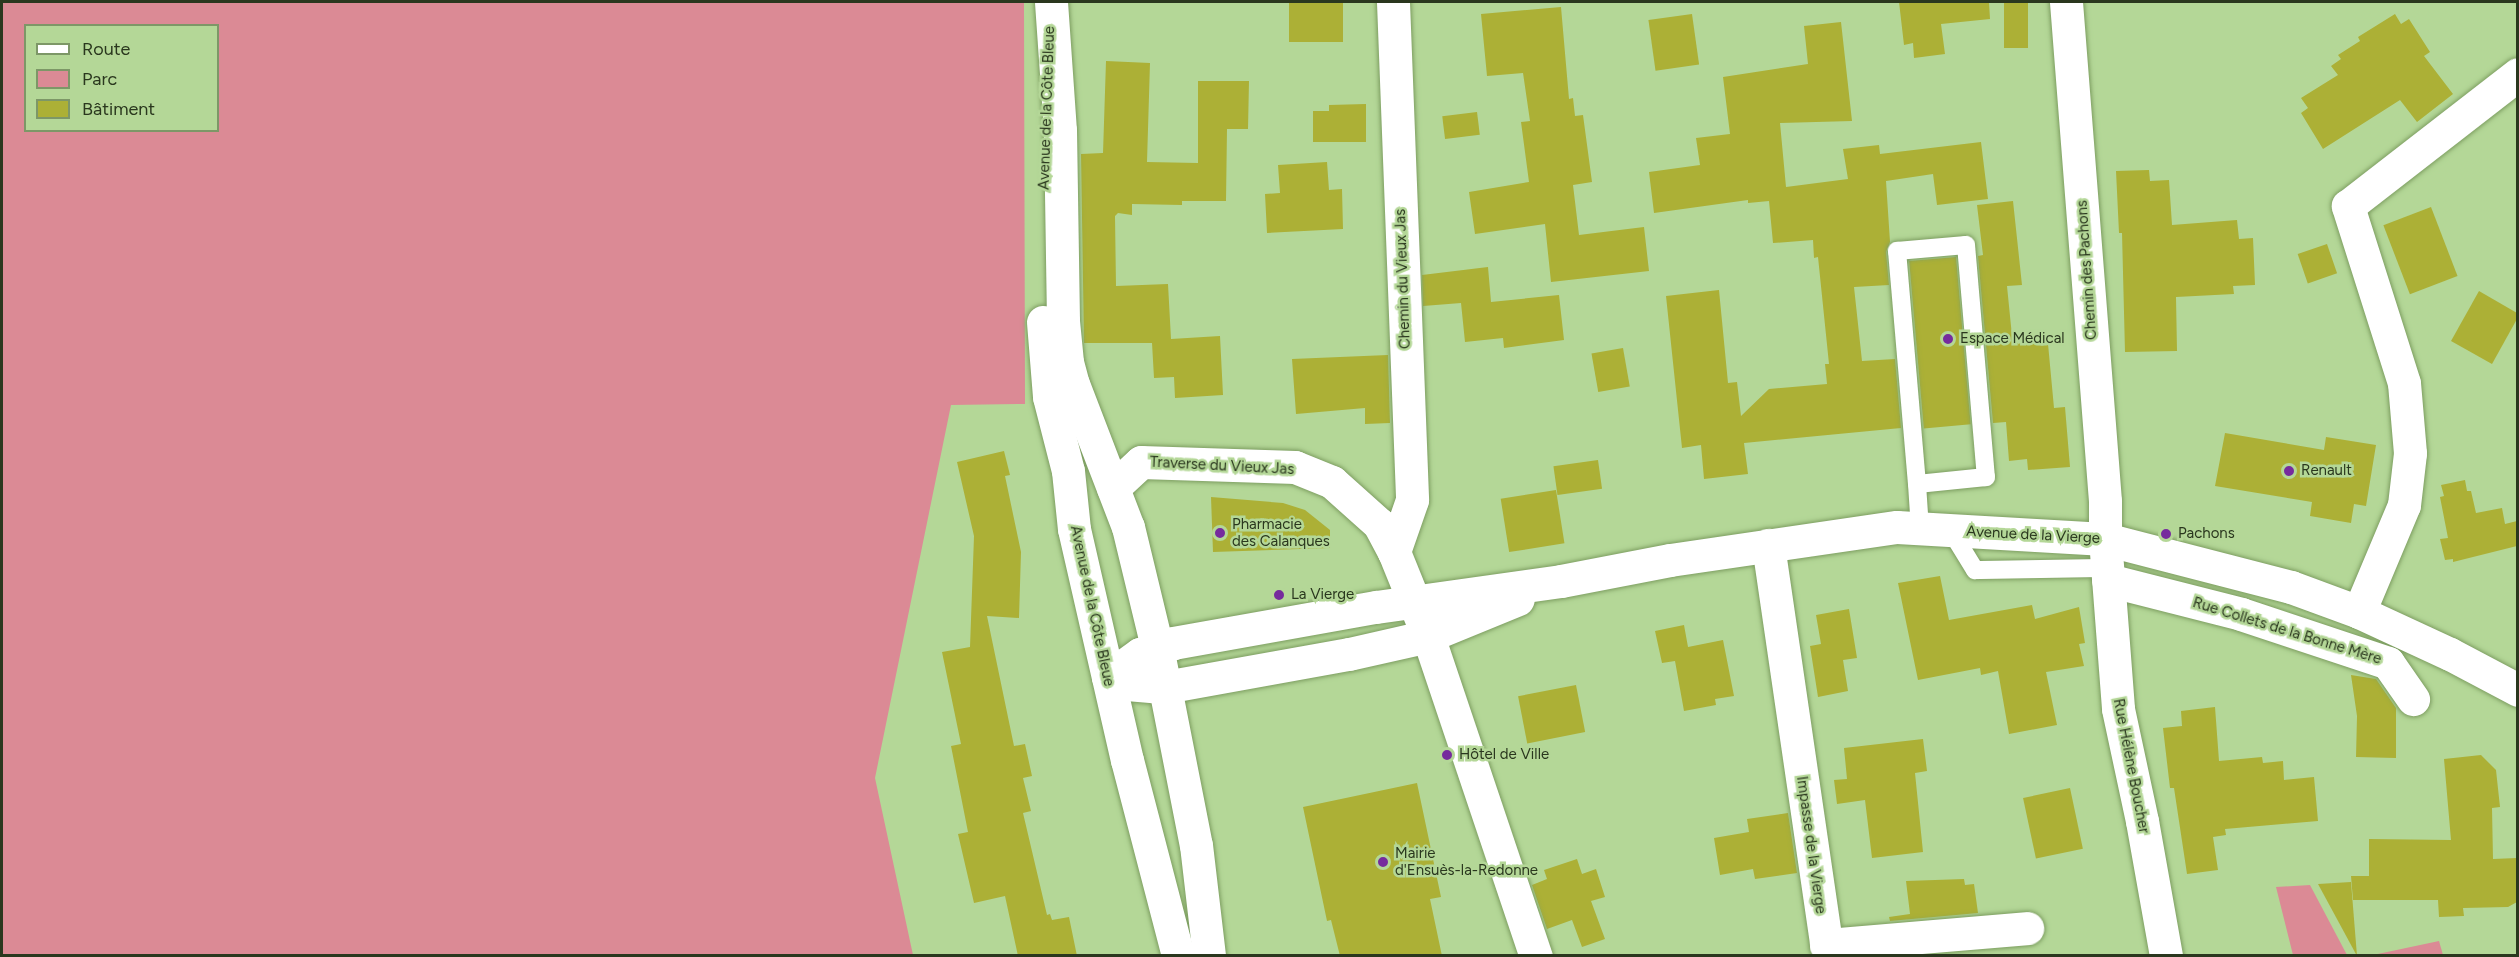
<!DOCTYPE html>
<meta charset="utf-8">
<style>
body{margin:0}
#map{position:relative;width:2519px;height:957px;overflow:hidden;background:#b4d797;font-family:Figtree,sans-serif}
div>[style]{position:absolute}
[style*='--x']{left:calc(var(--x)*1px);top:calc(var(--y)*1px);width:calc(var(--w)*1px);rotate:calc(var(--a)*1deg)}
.green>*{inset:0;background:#db8a95}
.building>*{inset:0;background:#acb036;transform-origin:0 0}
.roads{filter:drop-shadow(0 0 2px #7d9e61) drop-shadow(0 0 2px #7d9e61)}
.lane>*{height:18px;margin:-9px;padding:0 9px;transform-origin:9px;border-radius:9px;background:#fff}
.street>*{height:33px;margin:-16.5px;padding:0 16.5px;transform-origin:16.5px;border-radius:16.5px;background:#fff}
.secondary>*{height:33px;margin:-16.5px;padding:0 16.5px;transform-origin:16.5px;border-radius:16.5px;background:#fff}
.dots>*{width:16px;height:16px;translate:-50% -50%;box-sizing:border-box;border:3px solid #b4d797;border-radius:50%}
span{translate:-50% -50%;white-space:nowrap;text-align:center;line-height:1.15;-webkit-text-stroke:5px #b4d797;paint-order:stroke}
.street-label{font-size:15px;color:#2a371e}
.poi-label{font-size:15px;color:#2a371e}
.left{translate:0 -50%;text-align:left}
.frame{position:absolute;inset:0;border:3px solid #2a371e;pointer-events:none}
.legend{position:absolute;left:24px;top:24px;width:195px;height:108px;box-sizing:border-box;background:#b4d797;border:2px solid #7d9767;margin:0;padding:8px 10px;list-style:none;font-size:18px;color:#2a371e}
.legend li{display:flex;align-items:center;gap:12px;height:30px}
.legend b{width:30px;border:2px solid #7d9767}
</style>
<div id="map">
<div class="green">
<div style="clip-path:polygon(evenodd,2px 2px,1024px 2px,1025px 404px,951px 405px,875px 778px,913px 955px,2px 955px,2px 2px,26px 26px,218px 26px,218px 130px,26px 130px,26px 26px)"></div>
<div style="clip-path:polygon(2310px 885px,2347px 955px,2293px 955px,2276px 887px)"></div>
<div style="clip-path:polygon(2439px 941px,2443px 955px,2373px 955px)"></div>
</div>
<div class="building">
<div style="left:1289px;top:2px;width:54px;height:40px"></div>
<div style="clip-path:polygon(1899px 2px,1989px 2px,1990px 19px,1941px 24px,1945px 54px,1914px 58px,1913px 43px,1904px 45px)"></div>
<div style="left:2004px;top:2px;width:24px;height:46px"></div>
<div style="clip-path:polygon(1561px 7px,1569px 99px,1573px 98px,1575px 116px,1583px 115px,1592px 182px,1573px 185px,1579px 235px,1644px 227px,1649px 271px,1551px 282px,1545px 224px,1475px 234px,1469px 192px,1529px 182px,1521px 122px,1530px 121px,1523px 73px,1487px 76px,1481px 14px)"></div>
<div style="left:1692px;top:14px;width:51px;height:44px;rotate:82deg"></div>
<div style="clip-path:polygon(2395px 14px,2401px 24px,2409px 19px,2430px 52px,2424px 56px,2453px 94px,2417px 122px,2400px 100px,2323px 149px,2301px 113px,2308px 108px,2301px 98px,2338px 75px,2331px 66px,2341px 59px,2338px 55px,2360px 41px,2358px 37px)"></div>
<div style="clip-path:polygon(1841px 22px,1852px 121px,1780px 123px,1786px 187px,1848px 179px,1843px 149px,1879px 145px,1880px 154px,1981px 142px,1988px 199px,1937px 205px,1933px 174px,1886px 181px,1890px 242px,1886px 252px,1889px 285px,1854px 287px,1862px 361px,1895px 359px,1901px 428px,1744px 443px,1748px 474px,1704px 479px,1701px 445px,1682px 448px,1666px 296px,1719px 290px,1728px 383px,1737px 382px,1741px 416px,1769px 389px,1827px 384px,1825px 364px,1829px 364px,1818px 257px,1814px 258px,1813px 240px,1773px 243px,1769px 201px,1748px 203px,1748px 200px,1654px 213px,1649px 172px,1700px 165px,1696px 138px,1730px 134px,1723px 77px,1808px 64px,1804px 26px)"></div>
<div style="clip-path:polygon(1106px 61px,1150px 63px,1147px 162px,1198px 163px,1198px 81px,1249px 81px,1248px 129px,1227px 129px,1226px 201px,1182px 201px,1182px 205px,1132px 204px,1132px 215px,1118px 213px,1115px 216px,1116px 286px,1168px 284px,1171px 339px,1220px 336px,1223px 395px,1175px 398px,1174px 377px,1154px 378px,1152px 343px,1084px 343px,1081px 154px,1103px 153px)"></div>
<div style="clip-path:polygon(1366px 104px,1366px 142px,1313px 142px,1313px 111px,1329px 111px,1329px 105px)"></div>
<div style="left:1477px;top:112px;width:23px;height:35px;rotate:83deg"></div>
<div style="clip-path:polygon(1327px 162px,1329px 190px,1342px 189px,1343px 229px,1267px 233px,1265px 194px,1280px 193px,1278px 165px)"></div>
<div style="clip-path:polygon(2149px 170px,2150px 181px,2169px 180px,2172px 225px,2237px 220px,2239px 239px,2253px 238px,2255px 285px,2233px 286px,2234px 294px,2176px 297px,2177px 351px,2125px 352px,2122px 233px,2119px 233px,2116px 171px)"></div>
<div style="clip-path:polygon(2013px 201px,2022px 285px,2007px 286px,2012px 336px,2047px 333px,2054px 408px,2065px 407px,2070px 467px,2028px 470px,2027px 459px,2009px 461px,2006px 422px,1993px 423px,1978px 256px,1983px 255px,1977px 205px)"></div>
<div style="left:2431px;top:207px;width:74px;height:51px;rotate:69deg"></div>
<div style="left:2327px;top:244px;width:31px;height:31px;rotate:71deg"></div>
<div style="left:1956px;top:257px;width:168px;height:47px;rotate:85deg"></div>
<div style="clip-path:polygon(1488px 267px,1491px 302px,1559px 295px,1564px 340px,1504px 348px,1503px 338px,1465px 342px,1461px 303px,1423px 306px,1422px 275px)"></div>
<div style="clip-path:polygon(2479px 291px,2517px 313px,2517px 319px,2492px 364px,2451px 341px)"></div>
<div style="left:1623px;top:348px;width:39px;height:32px;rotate:80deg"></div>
<div style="clip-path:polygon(1388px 355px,1390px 423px,1365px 424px,1365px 408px,1296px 414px,1292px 359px)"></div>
<div style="clip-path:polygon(2225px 433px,2324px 450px,2326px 437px,2376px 445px,2366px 506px,2354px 504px,2351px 523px,2310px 516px,2312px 502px,2215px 486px)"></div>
<div style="clip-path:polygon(1004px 451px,1010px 475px,1005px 476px,1021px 552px,1019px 618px,987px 616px,1014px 746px,1025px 744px,1032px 776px,1023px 778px,1031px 811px,1023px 813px,1047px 915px,1050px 914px,1052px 920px,1069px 917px,1077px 956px,1018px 956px,1005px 896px,974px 903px,958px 834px,968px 832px,951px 746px,961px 744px,942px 652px,970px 647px,974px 536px,957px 462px)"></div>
<div style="left:1598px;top:460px;width:29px;height:45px;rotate:82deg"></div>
<div style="clip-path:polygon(2465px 480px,2467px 491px,2471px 491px,2476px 513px,2502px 508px,2505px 524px,2517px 521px,2517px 546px,2453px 562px,2453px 559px,2445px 560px,2440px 539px,2448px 538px,2440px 497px,2444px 496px,2441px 485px)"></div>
<div style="left:1556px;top:490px;width:54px;height:56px;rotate:81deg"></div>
<div style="clip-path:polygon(1211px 497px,1283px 503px,1305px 510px,1330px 530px,1330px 548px,1213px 552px)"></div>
<div style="clip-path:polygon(1940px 576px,1949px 620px,2032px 605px,2035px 619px,2079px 607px,2085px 643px,2079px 644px,2084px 666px,2046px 672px,2057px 725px,2009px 734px,1998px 671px,1981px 675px,1980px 668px,1918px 680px,1898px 583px)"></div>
<div style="clip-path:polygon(1849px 609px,1857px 658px,1843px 660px,1848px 691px,1818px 697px,1810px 646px,1821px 644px,1816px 615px)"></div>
<div style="clip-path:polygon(1684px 625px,1688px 647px,1723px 640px,1734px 696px,1715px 699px,1716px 705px,1684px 711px,1675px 661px,1662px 663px,1655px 631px)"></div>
<div style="clip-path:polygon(2351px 675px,2376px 679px,2396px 708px,2396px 758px,2356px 757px,2357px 716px)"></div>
<div style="left:1576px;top:685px;width:48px;height:59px;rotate:79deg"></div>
<div style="clip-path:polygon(2215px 707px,2219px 761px,2262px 757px,2263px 763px,2283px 761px,2284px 780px,2314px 777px,2318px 821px,2225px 829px,2226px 835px,2213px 837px,2218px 870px,2187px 874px,2174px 788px,2170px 788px,2163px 728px,2182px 726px,2181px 711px)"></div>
<div style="clip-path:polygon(1923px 739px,1927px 771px,1915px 773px,1923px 852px,1872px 858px,1865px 800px,1837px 804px,1834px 780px,1847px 779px,1844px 748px)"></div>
<div style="clip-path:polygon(2481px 755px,2496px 770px,2500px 807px,2492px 808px,2493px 859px,2517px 858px,2517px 902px,2508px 907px,2463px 908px,2464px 916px,2439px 917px,2438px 900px,2353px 900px,2351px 876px,2369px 876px,2369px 839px,2451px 840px,2444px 759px)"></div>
<div style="clip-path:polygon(1417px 783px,1441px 897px,1430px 899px,1442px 956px,1340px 956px,1331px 920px,1327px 921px,1303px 807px)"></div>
<div style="left:2070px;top:788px;width:62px;height:48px;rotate:78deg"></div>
<div style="clip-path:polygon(1788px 813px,1797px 873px,1755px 879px,1753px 869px,1720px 875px,1714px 838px,1749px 832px,1747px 819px)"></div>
<div style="clip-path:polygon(1577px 859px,1582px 874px,1596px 869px,1605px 897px,1591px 901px,1605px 939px,1582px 947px,1572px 920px,1547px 929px,1532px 885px,1547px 879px,1544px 870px)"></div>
<div style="clip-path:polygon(1964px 879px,1965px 885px,1974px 884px,1978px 913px,1890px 921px,1889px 917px,1910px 914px,1906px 881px)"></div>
<div style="clip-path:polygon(2351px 882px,2357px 956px,2318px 884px)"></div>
</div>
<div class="roads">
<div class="lane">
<div style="--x:1917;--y:484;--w:234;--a:-94.9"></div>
<div style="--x:1897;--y:251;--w:69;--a:-5"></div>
<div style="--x:1966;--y:245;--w:233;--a:85.1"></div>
<div style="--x:1986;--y:477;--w:69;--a:174.2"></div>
<div style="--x:1917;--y:484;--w:45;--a:86.2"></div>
<div style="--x:1951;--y:531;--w:46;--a:58.4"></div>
<div style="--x:1975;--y:570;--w:132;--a:-0.9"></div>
</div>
<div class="street">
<div style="--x:1393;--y:2;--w:498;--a:87.8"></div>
<div style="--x:1412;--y:500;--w:55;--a:109.1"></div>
<div style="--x:2066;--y:2;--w:501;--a:85.53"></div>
<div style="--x:2105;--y:501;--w:38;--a:90"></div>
<div style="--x:2105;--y:539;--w:170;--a:85.6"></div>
<div style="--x:2118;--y:709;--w:115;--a:77.9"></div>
<div style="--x:2142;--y:821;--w:137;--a:79.9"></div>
<div style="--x:1113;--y:488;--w:38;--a:-43"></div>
<div style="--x:1141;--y:462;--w:154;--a:1.9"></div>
<div style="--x:1295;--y:467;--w:40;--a:22"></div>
<div style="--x:1332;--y:482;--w:63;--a:41.8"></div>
<div style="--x:1379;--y:524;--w:32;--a:62"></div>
<div style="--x:1394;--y:552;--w:91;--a:68"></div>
<div style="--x:1428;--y:636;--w:338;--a:71.4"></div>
<div style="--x:1768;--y:545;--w:404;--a:81.7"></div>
<div style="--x:1826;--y:945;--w:202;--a:-4.8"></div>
<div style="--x:2108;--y:580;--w:137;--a:14.3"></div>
<div style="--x:2241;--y:614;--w:155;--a:18.4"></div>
<div style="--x:2388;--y:663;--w:44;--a:55.2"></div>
<div style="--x:2359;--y:612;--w:116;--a:-67.2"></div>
<div style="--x:2404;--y:505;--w:52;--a:-83.4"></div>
<div style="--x:2410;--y:453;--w:70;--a:-94.9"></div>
<div style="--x:2404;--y:383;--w:186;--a:-107.6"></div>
<div style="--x:2348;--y:206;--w:215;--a:-37.8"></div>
</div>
<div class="secondary">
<div style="--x:1051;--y:2;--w:128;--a:86"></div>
<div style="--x:1060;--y:130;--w:191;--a:89.1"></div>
<div style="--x:1063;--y:321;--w:41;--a:84.4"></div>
<div style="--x:1067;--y:362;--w:23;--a:75"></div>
<div style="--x:1073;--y:384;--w:153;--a:69"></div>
<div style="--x:1128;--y:527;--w:123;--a:76.4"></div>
<div style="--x:1157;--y:647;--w:202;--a:78.9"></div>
<div style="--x:1196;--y:845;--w:112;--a:83.3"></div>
<div style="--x:1043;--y:322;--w:75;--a:85.4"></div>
<div style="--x:1049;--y:397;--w:76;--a:75.6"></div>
<div style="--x:1068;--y:471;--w:58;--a:84.1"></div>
<div style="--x:1074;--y:529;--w:237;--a:77.1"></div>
<div style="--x:1127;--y:760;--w:203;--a:75.4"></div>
<div style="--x:1108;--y:677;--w:39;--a:-36"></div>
<div style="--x:1140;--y:654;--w:35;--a:-18"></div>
<div style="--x:1173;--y:643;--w:206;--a:-10.1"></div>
<div style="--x:1376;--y:607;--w:187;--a:-8"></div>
<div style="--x:1561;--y:581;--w:111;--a:-10.9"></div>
<div style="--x:1670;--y:560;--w:229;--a:-8.3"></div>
<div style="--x:1897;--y:527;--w:208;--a:3.3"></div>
<div style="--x:2105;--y:539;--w:192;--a:14.5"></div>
<div style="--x:2291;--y:587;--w:72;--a:20.2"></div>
<div style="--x:2359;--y:612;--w:100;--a:24.8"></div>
<div style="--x:2450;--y:654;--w:77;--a:27.9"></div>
<div style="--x:1108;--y:677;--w:20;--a:20"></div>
<div style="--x:1127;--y:684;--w:38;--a:5"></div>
<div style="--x:1165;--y:687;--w:187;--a:-10.2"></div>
<div style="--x:1349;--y:654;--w:81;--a:-12.8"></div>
<div style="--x:1428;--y:636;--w:97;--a:-22.3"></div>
</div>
</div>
<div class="dots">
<div style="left:1948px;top:339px;background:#762b9d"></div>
<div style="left:2289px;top:471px;background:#762b9d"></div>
<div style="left:1220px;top:533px;background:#762b9d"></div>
<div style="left:2166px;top:534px;background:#762b9d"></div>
<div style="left:1279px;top:595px;background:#762b9d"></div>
<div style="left:1447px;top:755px;background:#762b9d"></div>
<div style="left:1383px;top:862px;background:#762b9d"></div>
</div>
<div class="street-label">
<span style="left:1047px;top:108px;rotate:-88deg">Avenue de la Côte Bleue</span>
<span style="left:2087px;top:270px;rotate:-94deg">Chemin des Pachons</span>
<span style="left:1403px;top:279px;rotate:-92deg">Chemin du Vieux Jas</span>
<span style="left:1222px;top:466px;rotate:3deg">Traverse du Vieux Jas</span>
<span style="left:2033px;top:535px;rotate:3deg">Avenue de la Vierge</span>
<span style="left:1092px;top:606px;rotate:78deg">Avenue de la Côte Bleue</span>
<span style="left:2287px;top:631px;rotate:17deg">Rue Collets de la Bonne Mère</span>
<span style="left:2131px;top:766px;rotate:79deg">Rue Hélène Boucher</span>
<span style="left:1811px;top:845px;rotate:82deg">Impasse de la Vierge</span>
</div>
<div class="poi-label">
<span class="left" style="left:1960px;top:339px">Espace Médical</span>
<span class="left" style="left:2301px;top:471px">Renault</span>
<span class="left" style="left:1232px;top:533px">Pharmacie<br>des Calanques</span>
<span class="left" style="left:2178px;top:534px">Pachons</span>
<span class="left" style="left:1291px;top:595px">La Vierge</span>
<span class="left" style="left:1459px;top:755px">Hôtel de Ville</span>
<span class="left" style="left:1395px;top:862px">Mairie<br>d'Ensuès-la-Redonne</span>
</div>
<div class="frame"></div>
<ul class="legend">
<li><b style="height:8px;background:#fff"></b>Route</li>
<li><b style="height:16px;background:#db8a95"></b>Parc</li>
<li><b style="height:16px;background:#acb036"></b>Bâtiment</li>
</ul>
</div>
